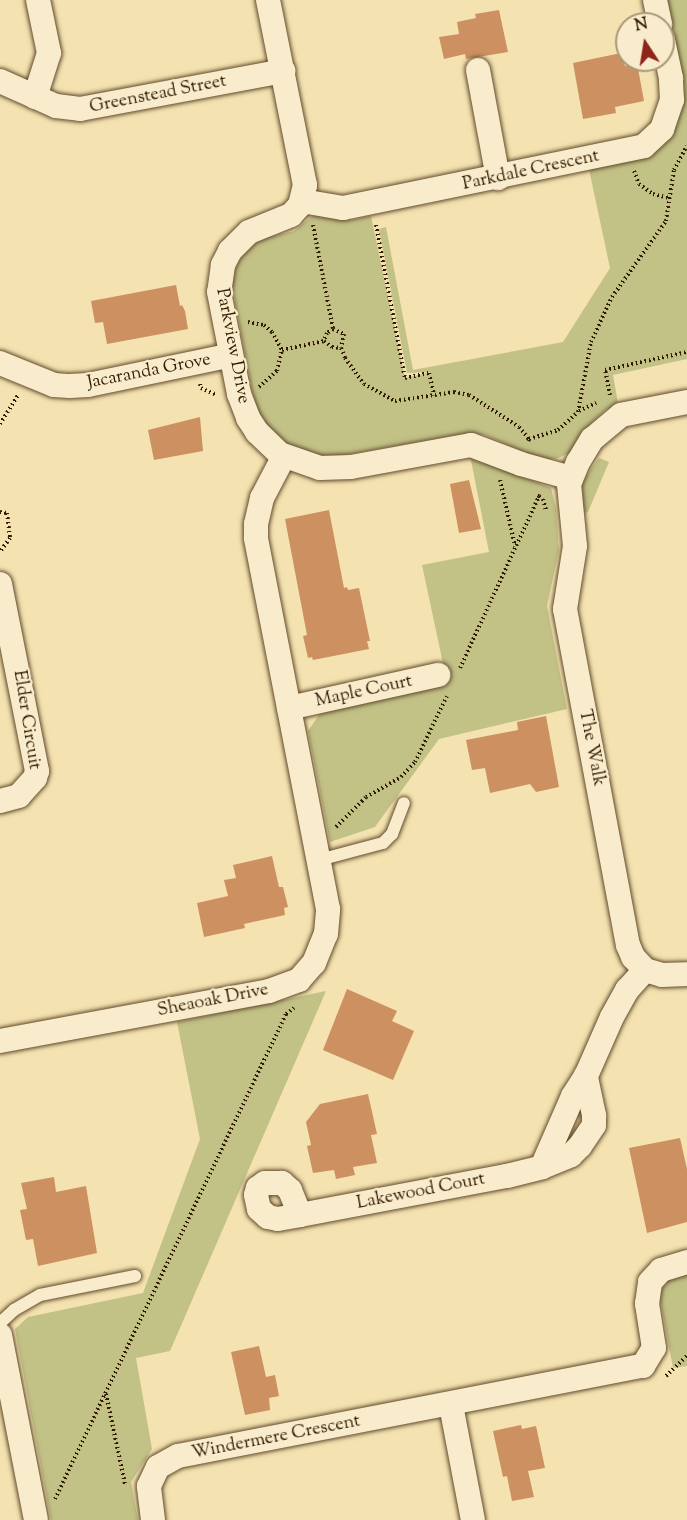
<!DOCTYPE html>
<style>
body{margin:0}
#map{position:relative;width:687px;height:1520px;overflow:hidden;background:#f4e2b0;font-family:"Sorts Mill Goudy",serif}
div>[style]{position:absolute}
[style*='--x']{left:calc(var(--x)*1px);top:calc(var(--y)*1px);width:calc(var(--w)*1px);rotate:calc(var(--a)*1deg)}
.green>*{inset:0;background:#c2c186}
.building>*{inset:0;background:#cd9061}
.path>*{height:4px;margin-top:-2px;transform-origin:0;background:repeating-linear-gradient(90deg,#321901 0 1.5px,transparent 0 4.5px)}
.roads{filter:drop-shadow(0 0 2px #624b2d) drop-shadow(0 0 2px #624b2d)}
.lane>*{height:12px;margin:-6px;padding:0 6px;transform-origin:6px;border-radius:6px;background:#f8eccc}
.street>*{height:24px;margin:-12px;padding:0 12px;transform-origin:12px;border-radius:12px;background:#f8eccc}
span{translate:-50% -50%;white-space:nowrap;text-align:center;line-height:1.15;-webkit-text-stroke:4.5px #f8eccc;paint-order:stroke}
.street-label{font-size:18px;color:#321901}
.north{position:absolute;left:615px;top:12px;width:60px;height:60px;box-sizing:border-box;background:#f8eccc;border:2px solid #a9987b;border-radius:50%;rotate:348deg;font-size:16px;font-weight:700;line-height:24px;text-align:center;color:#321901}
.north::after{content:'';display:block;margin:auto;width:21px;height:27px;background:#8f2418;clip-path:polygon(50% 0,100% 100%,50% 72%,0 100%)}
</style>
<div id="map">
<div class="green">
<div style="clip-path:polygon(655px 0,687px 0,687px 359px,613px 375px,618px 403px,605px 410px,590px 424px,572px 452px,556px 459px,540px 459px,485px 435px,467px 433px,338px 456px,314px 456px,290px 446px,274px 435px,263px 422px,254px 400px,232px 286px,237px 264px,248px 248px,265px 238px,294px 231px,315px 214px,352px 220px,371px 216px,405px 378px,432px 372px,407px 373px,379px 229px,386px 227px,413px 370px,563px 342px,610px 268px,587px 160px,662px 129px)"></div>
<div style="clip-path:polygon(470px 455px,551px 488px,556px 508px,559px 550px,547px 606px,567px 709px,439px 739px,375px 827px,330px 842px,308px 731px,323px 709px,447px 682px,422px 565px,489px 552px)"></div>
<div style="clip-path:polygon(599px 458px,609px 462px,588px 512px,584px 513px,581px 501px,582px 482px)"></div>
<div style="clip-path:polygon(326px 991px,170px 1351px,136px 1358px,152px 1449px,131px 1482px,138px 1520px,51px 1520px,15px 1329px,28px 1317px,143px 1293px,200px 1139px,177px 1022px)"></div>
<div style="clip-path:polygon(687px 1272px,687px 1366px,673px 1368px,659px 1293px,673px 1275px)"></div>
</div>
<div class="building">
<div style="clip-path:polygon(499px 10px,508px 52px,466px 59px,465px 54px,444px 59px,439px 37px,459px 34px,457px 22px,476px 18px,475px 14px)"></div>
<div style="clip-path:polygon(621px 53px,625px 66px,637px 63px,644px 101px,615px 107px,616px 113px,583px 119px,573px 63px)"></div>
<div style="clip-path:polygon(176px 285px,180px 306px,182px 305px,185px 311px,188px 329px,107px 344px,103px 322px,95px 323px,91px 301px)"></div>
<div style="clip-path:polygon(200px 417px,203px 451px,154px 460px,148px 430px)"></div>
<div style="clip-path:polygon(469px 480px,481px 529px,459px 533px,450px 484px)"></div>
<div style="clip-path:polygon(329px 510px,344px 588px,347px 587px,348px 590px,359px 588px,370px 641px,367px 641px,369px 649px,313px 660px,312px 657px,308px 658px,303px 636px,307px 635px,285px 519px)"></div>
<div style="clip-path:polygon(546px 716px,559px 787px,536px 792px,530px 784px,490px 793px,485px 768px,472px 770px,466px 740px,518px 730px,517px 722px)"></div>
<div style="clip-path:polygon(272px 856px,279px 887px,283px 887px,288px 907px,284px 908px,285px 915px,244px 924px,245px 928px,204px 937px,197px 903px,228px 896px,224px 880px,236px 878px,233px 865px)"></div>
<div style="clip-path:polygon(347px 989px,397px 1011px,392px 1021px,414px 1031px,393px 1080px,323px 1050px)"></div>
<div style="clip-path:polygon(368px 1094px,377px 1134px,371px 1135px,377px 1163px,353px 1167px,355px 1175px,336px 1179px,334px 1170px,313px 1173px,307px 1146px,311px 1145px,306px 1122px,320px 1104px)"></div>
<div style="clip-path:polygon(680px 1138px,687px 1169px,687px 1222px,647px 1233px,629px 1148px)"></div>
<div style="clip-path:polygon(54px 1177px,56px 1192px,86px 1186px,97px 1253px,38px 1266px,33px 1239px,26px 1240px,20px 1210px,27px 1209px,21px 1183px)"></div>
<div style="clip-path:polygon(259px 1346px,266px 1377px,275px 1375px,279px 1396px,269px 1398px,270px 1410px,245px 1415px,231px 1352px)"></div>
<div style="clip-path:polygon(521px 1425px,522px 1429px,536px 1426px,545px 1468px,528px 1471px,534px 1497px,512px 1501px,507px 1476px,503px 1477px,493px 1431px)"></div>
</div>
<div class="path">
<div style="--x:634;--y:171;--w:14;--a:69"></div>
<div style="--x:639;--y:184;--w:17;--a:36"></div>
<div style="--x:653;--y:194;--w:16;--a:14"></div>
<div style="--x:313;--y:225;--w:106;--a:79.1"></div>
<div style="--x:333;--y:329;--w:12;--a:24"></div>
<div style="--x:344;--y:334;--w:14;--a:102"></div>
<div style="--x:341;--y:348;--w:11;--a:68"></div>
<div style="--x:345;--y:358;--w:32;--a:54"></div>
<div style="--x:364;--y:384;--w:35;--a:29"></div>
<div style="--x:395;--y:401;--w:60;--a:-8.7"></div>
<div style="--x:454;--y:392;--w:15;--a:11"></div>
<div style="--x:469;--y:395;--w:59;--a:32.6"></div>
<div style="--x:519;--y:427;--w:16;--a:50"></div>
<div style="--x:376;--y:225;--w:156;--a:79.3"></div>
<div style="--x:405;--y:378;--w:25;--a:-12"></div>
<div style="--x:429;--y:373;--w:23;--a:77"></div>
<div style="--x:248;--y:322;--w:16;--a:11"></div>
<div style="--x:264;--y:325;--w:11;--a:41"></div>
<div style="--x:272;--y:332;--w:21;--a:61"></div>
<div style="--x:333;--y:329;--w:7;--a:146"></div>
<div style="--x:327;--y:333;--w:9;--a:111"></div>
<div style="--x:324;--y:341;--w:10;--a:37"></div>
<div style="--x:332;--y:347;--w:9;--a:6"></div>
<div style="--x:200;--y:384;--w:4;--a:76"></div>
<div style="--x:201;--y:388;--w:17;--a:24"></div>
<div style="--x:259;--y:387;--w:24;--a:-42"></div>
<div style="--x:277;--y:371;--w:22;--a:-77"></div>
<div style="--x:282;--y:350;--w:43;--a:-12.1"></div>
<div style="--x:610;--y:395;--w:25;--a:-101"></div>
<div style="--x:605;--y:370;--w:84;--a:-12.4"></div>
<div style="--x:579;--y:411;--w:19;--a:-25"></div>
<div style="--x:0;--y:424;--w:34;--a:-58"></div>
<div style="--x:528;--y:441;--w:2;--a:-63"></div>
<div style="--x:529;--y:439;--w:30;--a:-17"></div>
<div style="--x:558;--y:430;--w:27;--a:-42"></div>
<div style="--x:578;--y:412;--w:71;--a:-79.5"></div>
<div style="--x:591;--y:342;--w:50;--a:-65"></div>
<div style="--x:612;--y:297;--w:93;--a:-54.6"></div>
<div style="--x:666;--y:221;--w:52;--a:-81.1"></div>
<div style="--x:674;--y:170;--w:27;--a:-62"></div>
<div style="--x:500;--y:480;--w:68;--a:77.2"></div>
<div style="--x:539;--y:496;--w:5;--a:37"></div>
<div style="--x:543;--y:499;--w:11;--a:75"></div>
<div style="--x:0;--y:512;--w:7;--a:8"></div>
<div style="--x:7;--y:513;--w:25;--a:83"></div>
<div style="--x:10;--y:538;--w:17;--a:126"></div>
<div style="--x:460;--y:668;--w:189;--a:-65.3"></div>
<div style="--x:539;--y:496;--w:4;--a:-153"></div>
<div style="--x:336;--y:827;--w:42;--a:-45"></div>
<div style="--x:366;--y:797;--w:40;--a:-29.7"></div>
<div style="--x:401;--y:777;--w:21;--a:-47"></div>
<div style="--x:415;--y:762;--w:73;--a:-64.1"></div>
<div style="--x:666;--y:1376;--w:29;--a:-44"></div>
<div style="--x:106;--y:1394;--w:92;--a:78.1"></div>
<div style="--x:55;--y:1499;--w:537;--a:-64.53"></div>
<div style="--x:286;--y:1014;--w:10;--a:-37"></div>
</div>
<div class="roads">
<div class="lane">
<div style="--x:319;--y:860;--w:66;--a:-14.9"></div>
<div style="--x:383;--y:843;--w:13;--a:-45"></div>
<div style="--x:392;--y:834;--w:33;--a:-69"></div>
<div style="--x:0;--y:1323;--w:19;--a:-43"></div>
<div style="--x:14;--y:1310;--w:30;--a:-30"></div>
<div style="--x:40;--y:1295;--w:97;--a:-11.3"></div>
</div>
<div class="street">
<div style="--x:268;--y:0;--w:189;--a:78.7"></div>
<div style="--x:305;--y:185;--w:21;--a:104"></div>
<div style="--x:300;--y:205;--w:13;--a:132"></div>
<div style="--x:291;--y:215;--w:45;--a:158"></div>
<div style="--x:249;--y:232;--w:27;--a:135"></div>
<div style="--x:230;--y:251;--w:16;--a:117"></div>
<div style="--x:223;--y:265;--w:27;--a:98"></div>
<div style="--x:219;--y:292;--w:104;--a:78.9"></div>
<div style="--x:239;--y:394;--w:26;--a:69"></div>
<div style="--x:248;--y:418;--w:17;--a:57"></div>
<div style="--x:257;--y:432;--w:32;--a:44"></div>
<div style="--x:280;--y:454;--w:42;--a:19.3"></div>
<div style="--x:320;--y:468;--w:31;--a:-2"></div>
<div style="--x:351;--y:467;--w:122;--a:-10.4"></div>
<div style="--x:471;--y:445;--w:53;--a:20.8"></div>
<div style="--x:521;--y:464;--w:52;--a:15.6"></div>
<div style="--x:655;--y:0;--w:25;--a:78"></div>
<div style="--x:478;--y:70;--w:110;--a:79.5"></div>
<div style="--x:0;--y:81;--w:61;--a:24.1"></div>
<div style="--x:56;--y:106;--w:24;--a:7"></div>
<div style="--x:80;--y:109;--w:207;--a:-10.6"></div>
<div style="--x:35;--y:97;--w:46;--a:-72.3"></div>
<div style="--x:49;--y:53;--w:54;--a:-101.7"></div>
<div style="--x:302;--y:201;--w:42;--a:9.7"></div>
<div style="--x:343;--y:208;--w:307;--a:-11.6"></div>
<div style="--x:644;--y:146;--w:25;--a:-43"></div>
<div style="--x:662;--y:129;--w:31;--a:-71"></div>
<div style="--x:672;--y:100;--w:22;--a:-93"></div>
<div style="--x:671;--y:78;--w:39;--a:-102"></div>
<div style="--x:0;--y:363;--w:58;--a:22.2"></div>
<div style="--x:54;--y:385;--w:16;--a:4"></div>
<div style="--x:70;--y:386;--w:18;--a:-3"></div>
<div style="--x:88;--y:385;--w:146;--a:-11.8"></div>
<div style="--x:687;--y:402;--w:67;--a:168.9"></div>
<div style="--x:621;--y:415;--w:38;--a:140"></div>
<div style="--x:592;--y:439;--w:27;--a:121"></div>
<div style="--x:578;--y:462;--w:24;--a:112"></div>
<div style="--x:569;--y:484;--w:62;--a:84.5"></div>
<div style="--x:575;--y:546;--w:64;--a:99"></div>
<div style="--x:565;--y:609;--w:342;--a:79.4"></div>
<div style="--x:628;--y:945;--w:13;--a:67"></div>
<div style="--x:633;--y:957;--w:18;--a:47"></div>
<div style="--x:645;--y:970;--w:18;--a:16"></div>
<div style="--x:662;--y:975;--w:25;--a:-2"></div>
<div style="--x:0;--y:584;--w:191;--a:78.8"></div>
<div style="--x:37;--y:771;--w:7;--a:106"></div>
<div style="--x:35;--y:778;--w:24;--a:132"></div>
<div style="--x:19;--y:796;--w:20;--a:165"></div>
<div style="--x:289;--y:708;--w:153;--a:-12.5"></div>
<div style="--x:0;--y:1041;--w:274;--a:-10.5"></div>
<div style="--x:269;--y:991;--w:32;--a:-20"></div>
<div style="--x:299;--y:980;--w:23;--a:-49"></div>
<div style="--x:314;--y:963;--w:31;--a:-68"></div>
<div style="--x:326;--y:934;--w:25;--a:-85"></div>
<div style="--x:328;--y:909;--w:378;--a:-101"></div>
<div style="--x:256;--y:538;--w:14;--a:-90"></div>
<div style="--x:256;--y:524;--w:27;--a:-77"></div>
<div style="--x:262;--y:498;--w:47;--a:-62.4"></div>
<div style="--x:542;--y:1167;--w:77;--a:-66.4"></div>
<div style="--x:573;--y:1096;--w:24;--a:-57"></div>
<div style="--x:586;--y:1076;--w:64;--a:-66.2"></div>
<div style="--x:612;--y:1017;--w:31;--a:-61"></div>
<div style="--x:627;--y:990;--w:27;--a:-48"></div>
<div style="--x:300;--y:1215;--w:27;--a:-112"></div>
<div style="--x:290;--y:1190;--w:11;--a:-139"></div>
<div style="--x:282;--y:1183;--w:17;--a:180"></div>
<div style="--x:265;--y:1183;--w:9;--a:144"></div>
<div style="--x:258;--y:1188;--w:7;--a:106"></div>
<div style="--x:256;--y:1195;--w:14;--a:78"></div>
<div style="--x:259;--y:1209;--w:12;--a:42"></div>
<div style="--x:268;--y:1217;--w:10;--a:11"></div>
<div style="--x:278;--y:1219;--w:22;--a:-10"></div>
<div style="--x:300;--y:1215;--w:211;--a:-10.7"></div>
<div style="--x:507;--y:1176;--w:36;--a:-14"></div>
<div style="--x:542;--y:1167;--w:31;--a:-22"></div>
<div style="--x:571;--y:1155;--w:13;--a:-45"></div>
<div style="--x:580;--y:1146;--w:25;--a:-56"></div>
<div style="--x:594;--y:1125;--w:10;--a:-90"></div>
<div style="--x:594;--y:1115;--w:40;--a:-102"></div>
<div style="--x:0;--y:1335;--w:188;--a:79"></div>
<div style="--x:451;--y:1405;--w:117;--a:79.2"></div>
<div style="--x:153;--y:1520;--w:34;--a:-97"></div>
<div style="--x:149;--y:1486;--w:21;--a:-65"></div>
<div style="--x:158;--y:1467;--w:23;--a:-29"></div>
<div style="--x:178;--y:1456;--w:474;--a:-11"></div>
<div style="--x:643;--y:1366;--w:21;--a:-59"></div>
<div style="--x:654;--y:1348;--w:45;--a:-99"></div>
<div style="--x:647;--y:1304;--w:22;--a:-82"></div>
<div style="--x:650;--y:1282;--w:16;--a:-47"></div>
<div style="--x:661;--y:1270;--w:27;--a:-17"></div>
</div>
</div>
<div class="street-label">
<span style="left:158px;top:95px;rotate:-11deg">Greenstead Street</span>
<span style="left:531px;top:171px;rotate:-12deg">Parkdale Crescent</span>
<span style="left:232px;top:346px;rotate:79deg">Parkview Drive</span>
<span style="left:149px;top:372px;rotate:-11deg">Jacaranda Grove</span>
<span style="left:364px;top:692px;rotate:-12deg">Maple Court</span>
<span style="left:26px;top:720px;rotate:81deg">Elder Circuit</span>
<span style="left:591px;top:748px;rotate:79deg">The Walk</span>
<span style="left:213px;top:1001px;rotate:-11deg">Sheaoak Drive</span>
<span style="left:421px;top:1192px;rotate:-11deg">Lakewood Court</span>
<span style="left:276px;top:1438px;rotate:-11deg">Windermere Crescent</span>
</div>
<div class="north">N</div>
</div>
